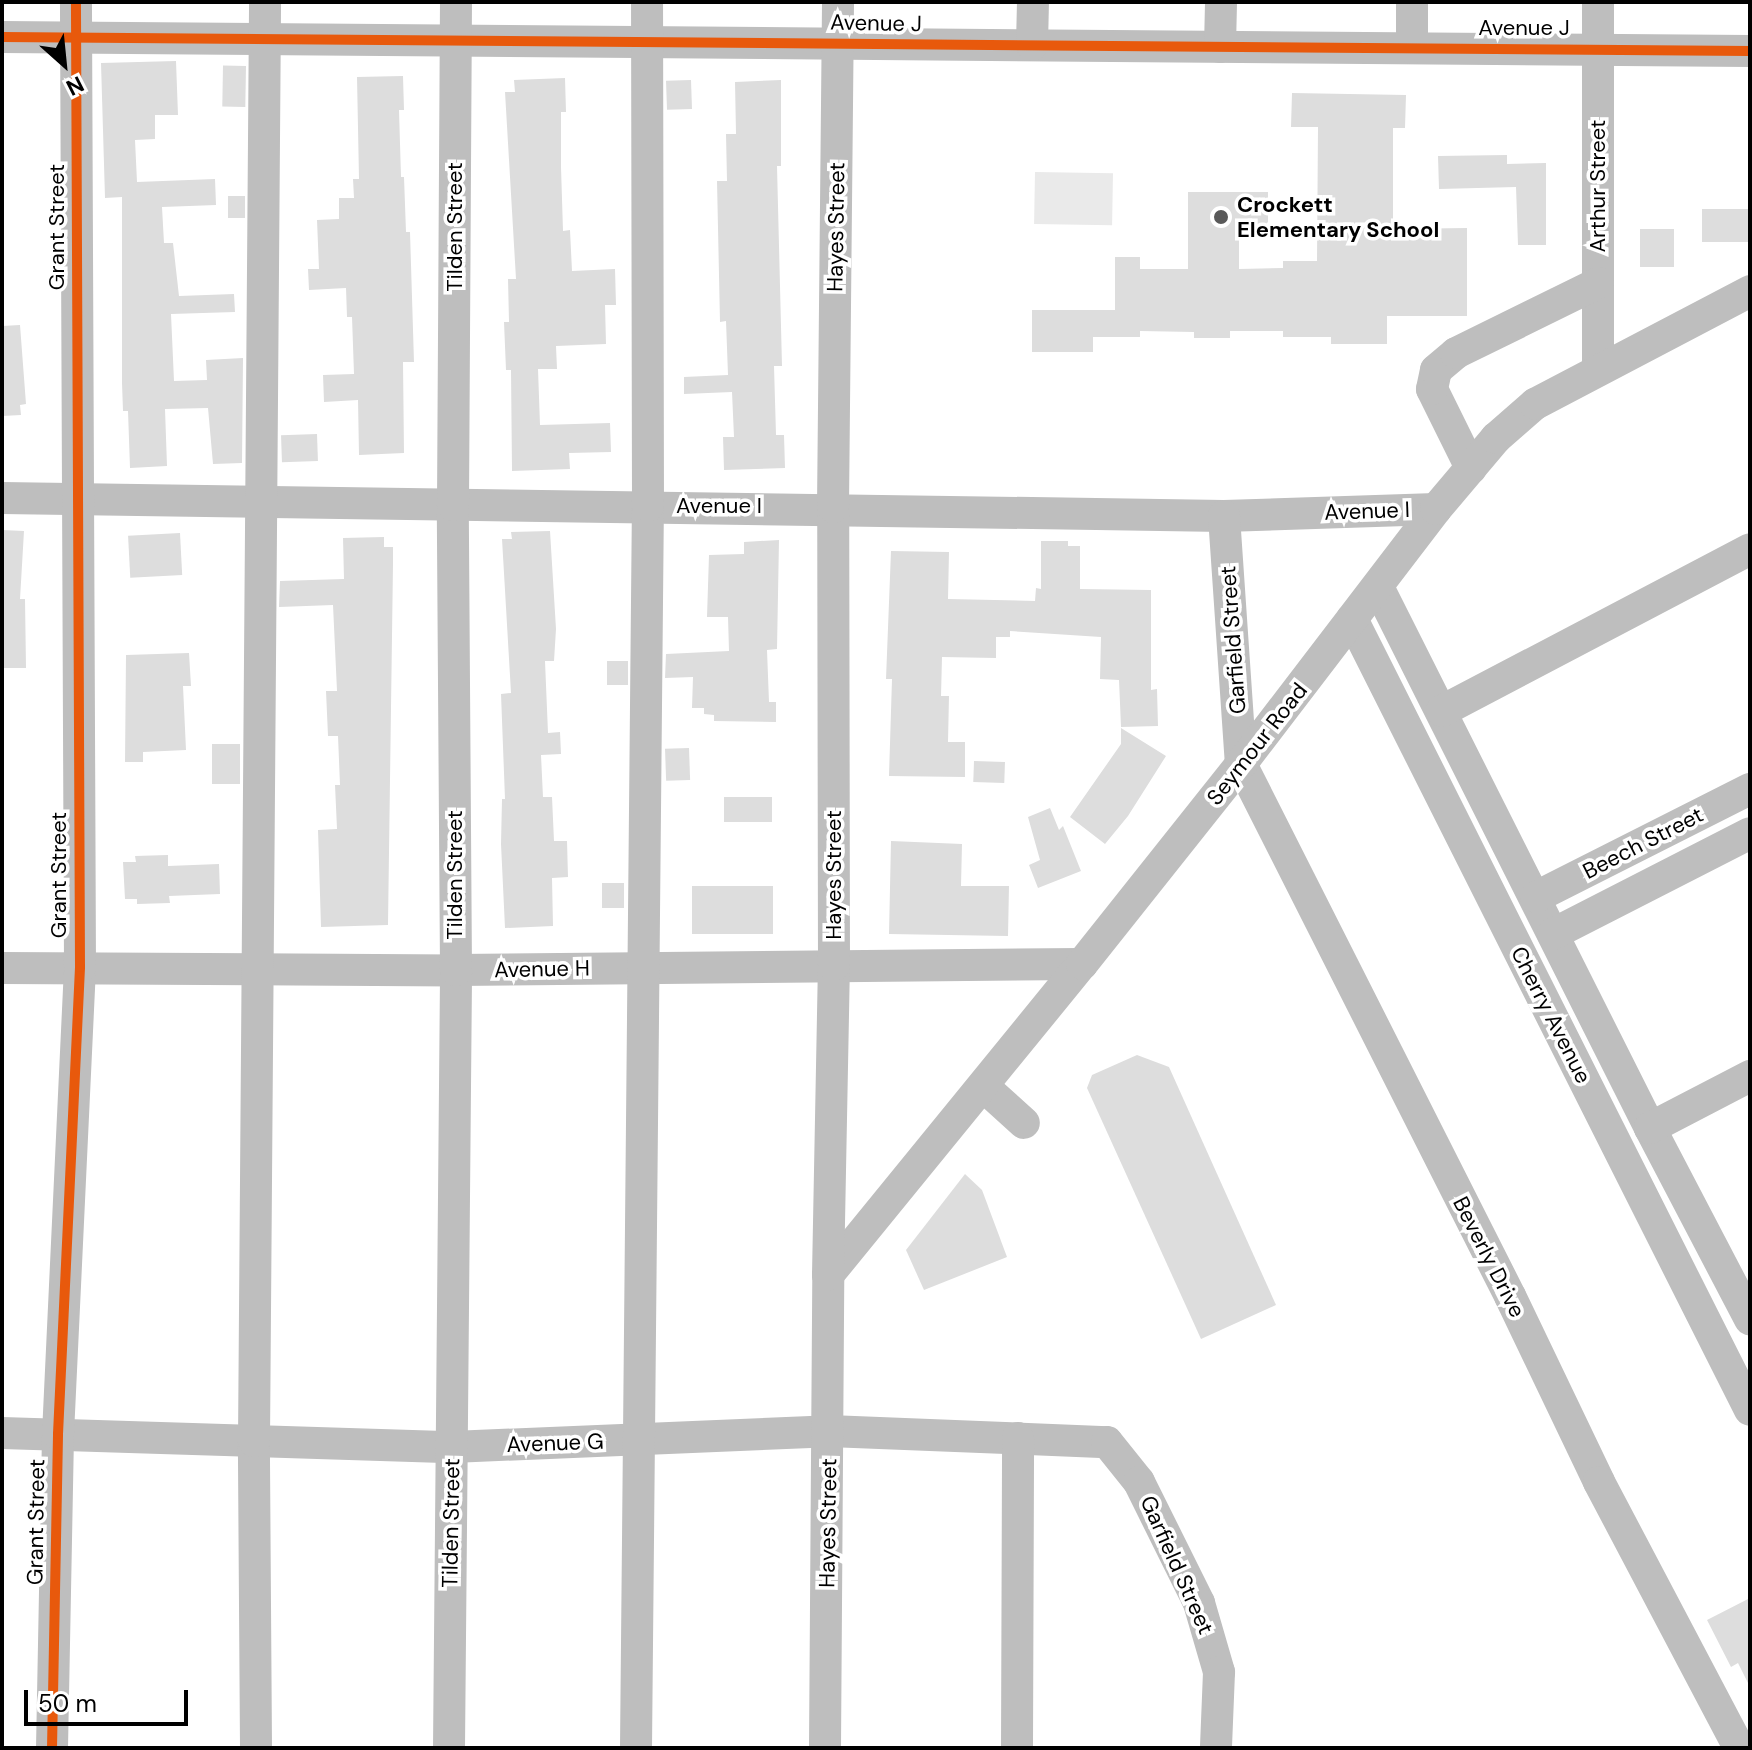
<!DOCTYPE html>
<style>
body{margin:0}
#map{position:relative;width:1752px;height:1750px;overflow:hidden;background:#fff;font-family:"DM Sans",sans-serif}
div>[style]{position:absolute}
[style*='--x']{left:calc(var(--x)*1px);top:calc(var(--y)*1px);width:calc(var(--w)*1px);rotate:calc(var(--a)*1deg)}
.green>*{inset:0;background:#eaeaea;transform-origin:0 0}
.building>*{inset:0;background:#ddd;transform-origin:0 0}
.minor>*{height:32px;margin:-16px;padding:0 16px;transform-origin:16px;border-radius:16px;background:#bebebe}
.cycleway>*{height:10px;margin:-5px;padding:0 5px;transform-origin:5px;border-radius:5px;background:#e8590c}
.dots>*{width:22px;height:22px;translate:-50% -50%;box-sizing:border-box;border:4px solid #fff;border-radius:50%}
span{translate:-50% -50%;white-space:nowrap;text-align:center;line-height:1.15;-webkit-text-stroke:7px #fff;paint-order:stroke}
.street-label{font-size:22px;color:#000}
.poi-label{font-size:22px;color:#000;font-weight:700}
.left{translate:0 -50%;text-align:left}
.frame{position:absolute;inset:0;border:4px solid #000;pointer-events:none}
.north{position:absolute;left:24px;top:24px;width:80px;height:80px;-webkit-text-stroke:6px #fff;paint-order:stroke;rotate:153deg;font-size:22px;font-weight:700;line-height:32px;text-align:center;color:#000}
.north::after{content:'';display:block;margin:auto;width:28px;height:36px;background:#000;clip-path:polygon(50% 0,100% 100%,50% 72%,0 100%)}
.scale{position:absolute;left:24px;top:1690px;width:164px;height:36px;box-sizing:border-box;border:4px solid #000;border-top:0;padding-left:10px;font-size:24px;line-height:28px;white-space:nowrap;color:#000;-webkit-text-stroke:6px #fff;paint-order:stroke}
</style>
<div id="map">
<div class="green">
<i style="left:1035px;top:172px;width:78px;height:52px;rotate:1deg"></i>
</div>
<div class="building">
<i style="clip-path:polygon(176px 61px,178px 115px,155px 115px,155px 139px,135px 140px,137px 182px,215px 179px,216px 205px,162px 207px,164px 243px,173px 243px,179px 296px,234px 294px,235px 312px,171px 314px,174px 381px,207px 380px,206px 360px,243px 358px,242px 463px,213px 464px,208px 408px,165px 409px,167px 466px,130px 468px,128px 411px,123px 411px,122px 383px,122px 197px,105px 198px,101px 63px)"></i>
<i style="left:246px;top:66px;width:41px;height:23px;rotate:91deg"></i>
<i style="clip-path:polygon(403px 76px,404px 110px,399px 110px,401px 177px,404px 177px,406px 232px,410px 232px,414px 362px,403px 362px,404px 453px,359px 455px,358px 400px,324px 402px,323px 375px,354px 374px,352px 317px,347px 317px,346px 288px,309px 290px,308px 269px,319px 269px,317px 220px,339px 219px,339px 198px,354px 198px,353px 179px,359px 179px,357px 77px)"></i>
<i style="clip-path:polygon(565px 78px,566px 112px,561px 112px,561px 167px,563px 231px,570px 230px,572px 271px,615px 269px,616px 305px,605px 305px,606px 344px,556px 346px,557px 369px,538px 369px,540px 425px,610px 423px,611px 452px,569px 453px,570px 469px,512px 471px,511px 370px,506px 370px,504px 322px,509px 322px,508px 279px,516px 279px,505px 92px,515px 92px,514px 80px)"></i>
<i style="left:691px;top:80px;width:29px;height:25px;rotate:88deg"></i>
<i style="clip-path:polygon(781px 80px,781px 166px,777px 166px,782px 366px,774px 366px,776px 435px,784px 435px,785px 468px,724px 470px,723px 437px,734px 437px,732px 392px,684px 394px,684px 377px,728px 375px,726px 321px,720px 322px,717px 181px,727px 181px,726px 134px,736px 134px,735px 82px)"></i>
<i style="clip-path:polygon(1292px 93px,1406px 95px,1405px 128px,1393px 128px,1393px 229px,1467px 228px,1467px 316px,1387px 316px,1387px 344px,1331px 344px,1331px 337px,1283px 337px,1283px 331px,1230px 331px,1230px 338px,1194px 338px,1194px 332px,1140px 331px,1140px 337px,1093px 337px,1093px 352px,1032px 352px,1032px 310px,1115px 310px,1115px 257px,1140px 257px,1140px 269px,1188px 269px,1188px 192px,1268px 192px,1268px 232px,1239px 232px,1239px 269px,1283px 268px,1283px 261px,1317px 261px,1318px 127px,1291px 127px)"></i>
<i style="clip-path:polygon(1507px 155px,1507px 164px,1546px 163px,1546px 245px,1518px 245px,1516px 187px,1439px 189px,1438px 156px)"></i>
<i style="left:228px;top:196px;width:17px;height:22px"></i>
<i style="left:1750px;top:209px;width:33px;height:48px;rotate:90deg"></i>
<i style="left:1640px;top:229px;width:34px;height:38px"></i>
<i style="clip-path:polygon(20px 325px,26px 404px,20px 405px,21px 415px,2px 416px,2px 326px)"></i>
<i style="left:317px;top:434px;width:27px;height:36px;rotate:88deg"></i>
<i style="clip-path:polygon(2px 530px,24px 531px,20px 599px,25px 599px,26px 668px,2px 668px)"></i>
<i style="clip-path:polygon(550px 531px,556px 629px,554px 661px,545px 661px,548px 733px,560px 732px,561px 754px,541px 755px,543px 797px,552px 797px,554px 841px,567px 841px,568px 877px,552px 878px,553px 926px,505px 928px,501px 844px,502px 799px,505px 799px,501px 694px,511px 693px,502px 539px,512px 539px,511px 532px)"></i>
<i style="left:180px;top:533px;width:42px;height:52px;rotate:87deg"></i>
<i style="clip-path:polygon(384px 537px,384px 547px,393px 547px,393px 564px,388px 925px,321px 927px,318px 830px,337px 829px,335px 785px,340px 785px,338px 736px,328px 736px,326px 691px,337px 691px,333px 605px,279px 607px,280px 581px,344px 579px,343px 538px)"></i>
<i style="clip-path:polygon(779px 540px,777px 649px,767px 650px,769px 702px,776px 702px,776px 722px,714px 721px,714px 715px,704px 714px,704px 708px,692px 708px,693px 677px,665px 678px,666px 654px,729px 651px,728px 617px,707px 617px,709px 555px,744px 554px,744px 542px)"></i>
<i style="clip-path:polygon(1041px 541px,1068px 541px,1068px 546px,1080px 546px,1080px 589px,1151px 590px,1151px 690px,1157px 689px,1158px 726px,1121px 727px,1119px 680px,1100px 679px,1101px 637px,1010px 631px,1010px 637px,996px 637px,996px 658px,942px 657px,941px 696px,949px 696px,948px 742px,965px 742px,965px 777px,889px 776px,892px 679px,886px 679px,891px 551px,949px 552px,948px 599px,1035px 601px,1036px 588px,1041px 589px)"></i>
<i style="clip-path:polygon(189px 653px,191px 686px,183px 686px,186px 750px,143px 752px,143px 762px,125px 762px,126px 655px)"></i>
<i style="left:607px;top:661px;width:21px;height:24px"></i>
<i style="clip-path:polygon(1121px 728px,1166px 756px,1128px 816px,1105px 844px,1070px 817px,1121px 744px)"></i>
<i style="left:240px;top:744px;width:40px;height:28px;rotate:90deg"></i>
<i style="left:689px;top:748px;width:32px;height:24px;rotate:88deg"></i>
<i style="left:974px;top:761px;width:31px;height:21px;rotate:2deg"></i>
<i style="left:724px;top:797px;width:48px;height:25px"></i>
<i style="clip-path:polygon(1050px 808px,1059px 830px,1063px 826px,1081px 871px,1038px 888px,1029px 865px,1040px 860px,1028px 817px)"></i>
<i style="clip-path:polygon(891px 841px,962px 844px,961px 886px,1009px 886px,1008px 936px,889px 934px)"></i>
<i style="clip-path:polygon(168px 855px,168px 866px,219px 864px,220px 894px,169px 896px,170px 903px,137px 904px,137px 899px,125px 899px,123px 862px,136px 862px,135px 856px)"></i>
<i style="left:624px;top:883px;width:25px;height:22px;rotate:90deg"></i>
<i style="left:692px;top:886px;width:81px;height:48px"></i>
<i style="clip-path:polygon(1137px 1055px,1169px 1067px,1276px 1305px,1201px 1339px,1087px 1088px,1092px 1075px)"></i>
<i style="clip-path:polygon(965px 1174px,982px 1190px,1007px 1257px,924px 1290px,906px 1250px)"></i>
<i style="clip-path:polygon(1750px 1598px,1750px 1687px,1738px 1663px,1731px 1667px,1707px 1620px)"></i>
</div>
<div class="minor">
<i style="--x:2;--y:37;--w:1748;--a:0.46"></i>
<i style="--x:1032;--y:45;--w:43;--a:-88.7"></i>
<i style="--x:1220;--y:47;--w:45;--a:-88.7"></i>
<i style="--x:1412;--y:48;--w:46;--a:-90"></i>
<i style="--x:1598;--y:369;--w:367;--a:-90"></i>
<i style="--x:1471;--y:468;--w:88;--a:-116.3"></i>
<i style="--x:1432;--y:389;--w:19;--a:-78"></i>
<i style="--x:1436;--y:370;--w:26;--a:-40"></i>
<i style="--x:1456;--y:353;--w:158;--a:-26.2"></i>
<i style="--x:2;--y:498;--w:1222;--a:0.84"></i>
<i style="--x:1224;--y:516;--w:212;--a:-1.9"></i>
<i style="--x:1224;--y:516;--w:249;--a:86.1"></i>
<i style="--x:1241;--y:764;--w:596;--a:63.18"></i>
<i style="--x:1510;--y:1296;--w:206;--a:64.4"></i>
<i style="--x:1599;--y:1482;--w:301;--a:62.2"></i>
<i style="--x:1378;--y:587;--w:606;--a:63.31"></i>
<i style="--x:1650;--y:1128;--w:216;--a:62.4"></i>
<i style="--x:1352;--y:619;--w:885;--a:63.29"></i>
<i style="--x:1442;--y:711;--w:348;--a:-27.7"></i>
<i style="--x:1536;--y:897;--w:240;--a:-26.8"></i>
<i style="--x:1553;--y:934;--w:221;--a:-27.1"></i>
<i style="--x:2;--y:968;--w:454;--a:0.3"></i>
<i style="--x:456;--y:970;--w:626;--a:-0.55"></i>
<i style="--x:983;--y:1086;--w:55;--a:42.1"></i>
<i style="--x:1650;--y:1128;--w:113;--a:-27.5"></i>
<i style="--x:828;--y:1275;--w:402;--a:-50.8"></i>
<i style="--x:1082;--y:964;--w:256;--a:-51.5"></i>
<i style="--x:1241;--y:764;--w:321;--a:-52.6"></i>
<i style="--x:1436;--y:509;--w:93;--a:-49.8"></i>
<i style="--x:1496;--y:438;--w:52;--a:-41.1"></i>
<i style="--x:1535;--y:404;--w:243;--a:-27.7"></i>
<i style="--x:2;--y:1433;--w:450;--a:1.8"></i>
<i style="--x:452;--y:1447;--w:377;--a:-2.4"></i>
<i style="--x:829;--y:1431;--w:278;--a:2.3"></i>
<i style="--x:1107;--y:1442;--w:51;--a:51.3"></i>
<i style="--x:1139;--y:1482;--w:135;--a:63.6"></i>
<i style="--x:1199;--y:1603;--w:72;--a:73.8"></i>
<i style="--x:1219;--y:1672;--w:76;--a:92.3"></i>
<i style="--x:52;--y:1748;--w:314;--a:-88.9"></i>
<i style="--x:58;--y:1434;--w:468;--a:-87.3"></i>
<i style="--x:80;--y:967;--w:965;--a:-90.24"></i>
<i style="--x:256;--y:1748;--w:307;--a:-90.4"></i>
<i style="--x:254;--y:1441;--w:1439;--a:-89.56"></i>
<i style="--x:449;--y:1748;--w:778;--a:-89.48"></i>
<i style="--x:456;--y:970;--w:465;--a:-90.4"></i>
<i style="--x:453;--y:505;--w:503;--a:-89.66"></i>
<i style="--x:636;--y:1748;--w:1242;--a:-89.45"></i>
<i style="--x:648;--y:506;--w:504;--a:-90.11"></i>
<i style="--x:825;--y:1748;--w:473;--a:-89.6"></i>
<i style="--x:828;--y:1275;--w:310;--a:-88.9"></i>
<i style="--x:834;--y:965;--w:458;--a:-90.1"></i>
<i style="--x:833;--y:507;--w:505;--a:-89.43"></i>
<i style="--x:1017;--y:1748;--w:310;--a:-89.8"></i>
</div>
<div class="cycleway">
<i style="--x:2;--y:37;--w:1748;--a:0.46"></i>
<i style="--x:52;--y:1748;--w:314;--a:-88.9"></i>
<i style="--x:58;--y:1434;--w:468;--a:-87.3"></i>
<i style="--x:80;--y:967;--w:965;--a:-90.24"></i>
</div>
<div class="dots">
<i style="left:1221px;top:217px;background:#595959"></i>
</div>
<div class="street-label">
<span style="left:876px;top:23px;rotate:1deg">Avenue J</span>
<span style="left:1524px;top:28px">Avenue J</span>
<span style="left:1598px;top:186px;rotate:-90deg">Arthur Street</span>
<span style="left:57px;top:227px;rotate:-90deg">Grant Street</span>
<span style="left:455px;top:227px;rotate:-90deg">Tilden Street</span>
<span style="left:836px;top:227px;rotate:-89deg">Hayes Street</span>
<span style="left:719px;top:506px">Avenue I</span>
<span style="left:1367px;top:511px;rotate:-2deg">Avenue I</span>
<span style="left:1233px;top:640px;rotate:-94deg">Garfield Street</span>
<span style="left:1257px;top:744px;rotate:-52deg">Seymour Road</span>
<span style="left:1643px;top:843px;rotate:-27deg">Beech Street</span>
<span style="left:59px;top:875px;rotate:-90deg">Grant Street</span>
<span style="left:455px;top:875px;rotate:-90deg">Tilden Street</span>
<span style="left:834px;top:875px;rotate:-90deg">Hayes Street</span>
<span style="left:542px;top:969px;rotate:-1deg">Avenue H</span>
<span style="left:1551px;top:1015px;rotate:63deg">Cherry Avenue</span>
<span style="left:1489px;top:1257px;rotate:63deg">Beverly Drive</span>
<span style="left:555px;top:1443px;rotate:-2deg">Avenue G</span>
<span style="left:36px;top:1522px;rotate:-89deg">Grant Street</span>
<span style="left:451px;top:1523px;rotate:-89deg">Tilden Street</span>
<span style="left:828px;top:1523px;rotate:-89deg">Hayes Street</span>
<span style="left:1177px;top:1565px;rotate:66deg">Garfield Street</span>
</div>
<div class="poi-label">
<span class="left" style="left:1237px;top:217px">Crockett<br>Elementary School</span>
</div>
<div class="frame"></div>
<div class="north">N</div>
<div class="scale">50 m</div>
</div>
